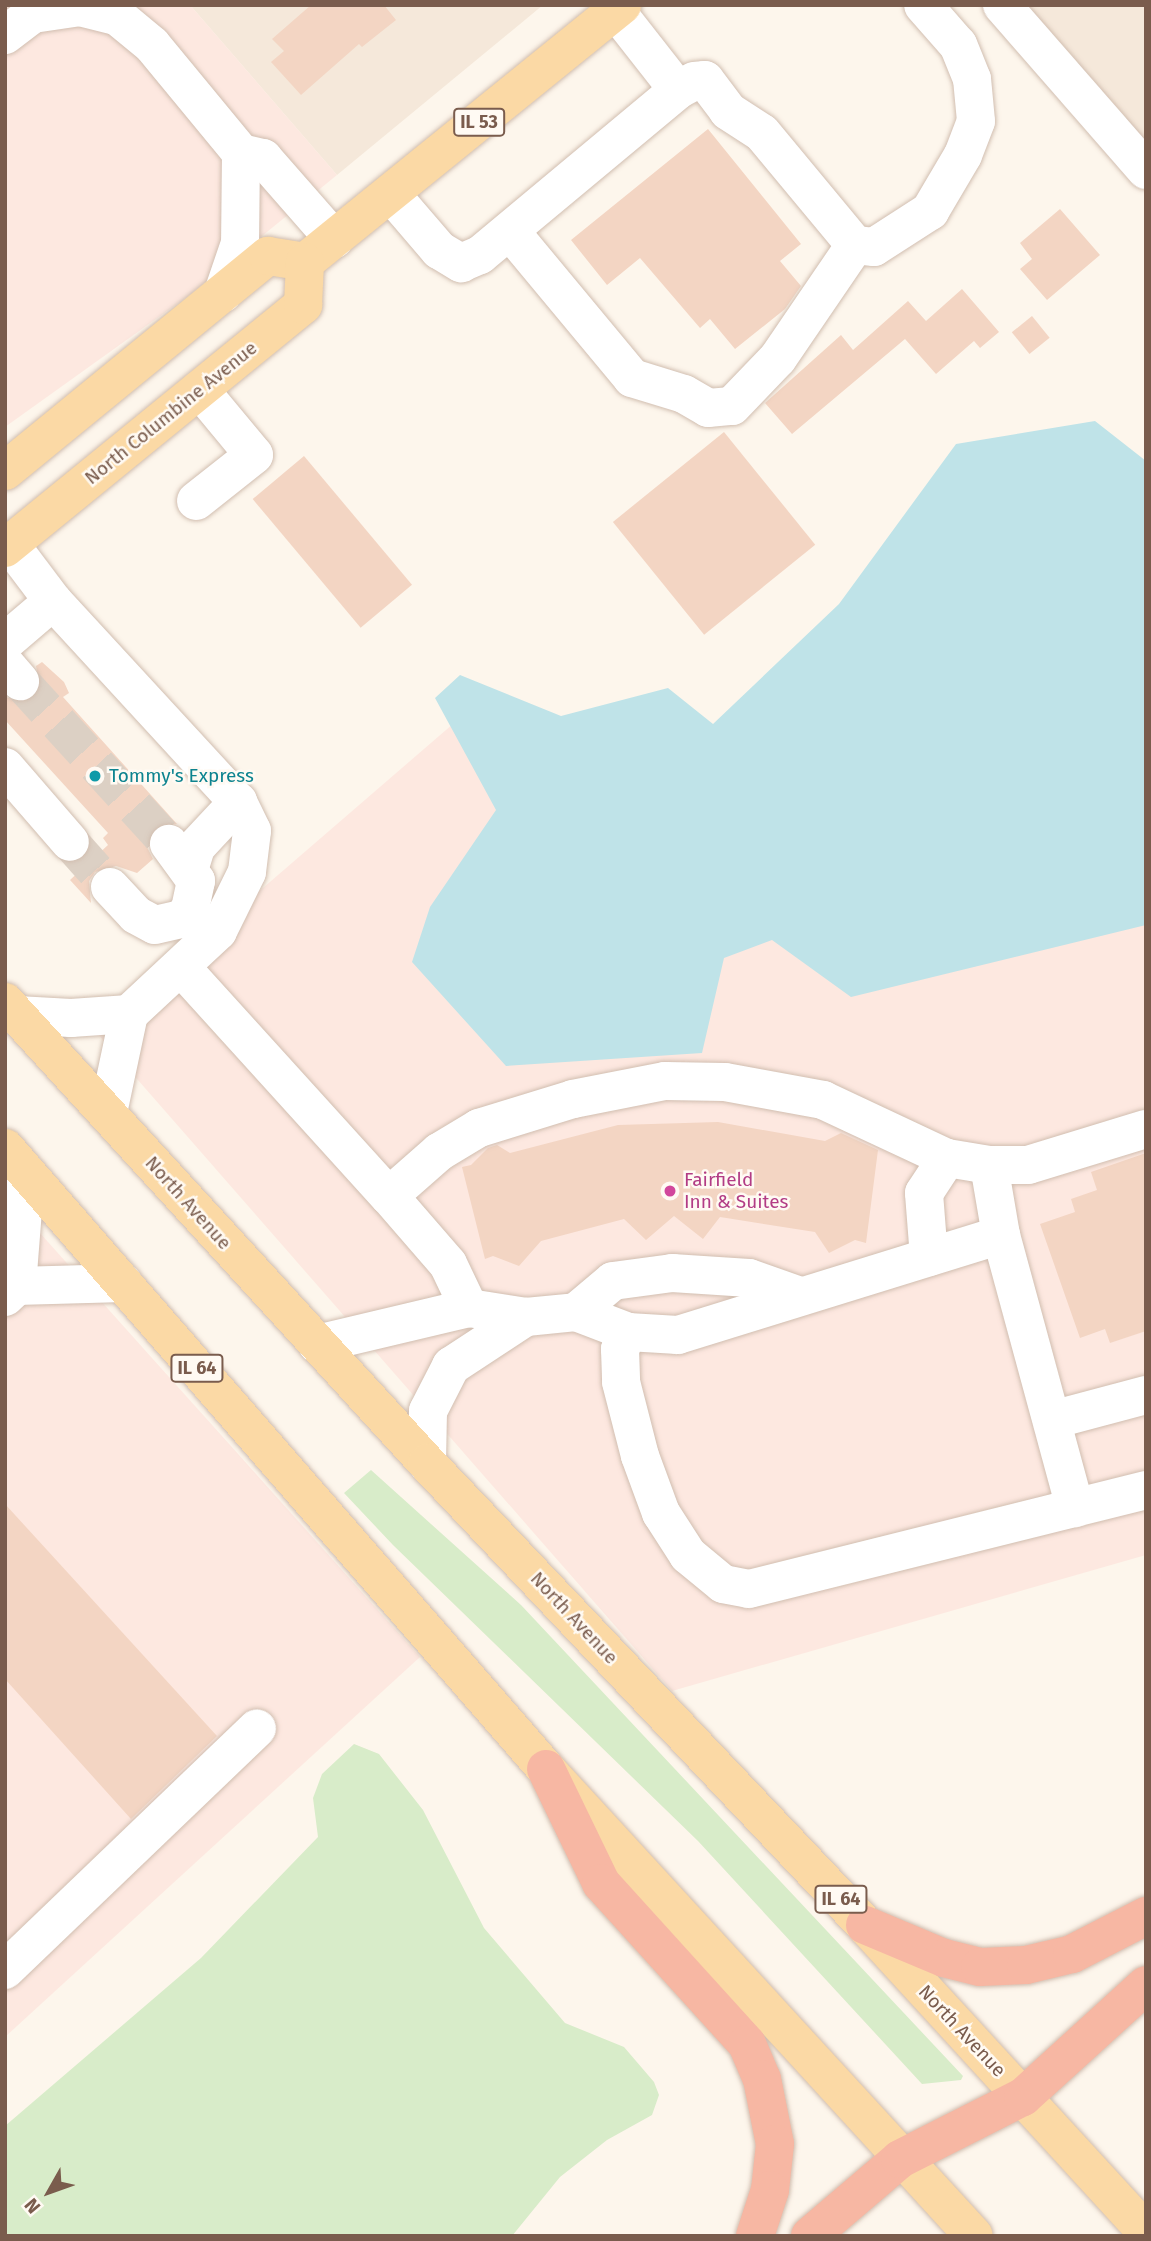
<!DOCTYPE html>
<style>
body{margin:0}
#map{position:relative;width:1151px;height:2241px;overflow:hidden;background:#fdf6ec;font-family:"Fira Sans",sans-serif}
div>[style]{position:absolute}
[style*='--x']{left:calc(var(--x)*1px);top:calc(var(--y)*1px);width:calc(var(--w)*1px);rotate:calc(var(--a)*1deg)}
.residential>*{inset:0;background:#f5e8da}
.commercial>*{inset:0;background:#fde8e0}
.green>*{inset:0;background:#d8ecc9}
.water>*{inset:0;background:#bfe3e8}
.building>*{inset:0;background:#f3d5c3;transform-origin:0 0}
.minor-tunnel>*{height:38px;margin-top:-19px;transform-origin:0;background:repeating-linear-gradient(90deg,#dcd0c4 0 38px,transparent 0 57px)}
.roads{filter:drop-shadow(0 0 2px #d1beb0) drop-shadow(0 0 2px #d1beb0)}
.minor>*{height:38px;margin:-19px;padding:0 19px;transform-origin:19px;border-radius:19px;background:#fff}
.major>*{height:38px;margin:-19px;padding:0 19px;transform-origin:19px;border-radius:19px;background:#fbd9a5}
.highway>*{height:38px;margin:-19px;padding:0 19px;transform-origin:19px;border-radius:19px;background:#f7b7a3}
.dots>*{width:19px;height:19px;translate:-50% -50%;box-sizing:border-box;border:4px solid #fffaf3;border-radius:50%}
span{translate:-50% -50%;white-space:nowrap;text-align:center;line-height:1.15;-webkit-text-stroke:5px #fffaf3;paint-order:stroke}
.shield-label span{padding:2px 5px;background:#fffaf3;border:2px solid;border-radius:5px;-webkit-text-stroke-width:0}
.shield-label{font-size:18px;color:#7a5c4d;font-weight:700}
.street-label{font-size:19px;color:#7a5c4d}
.culture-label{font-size:19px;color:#0d838f}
.left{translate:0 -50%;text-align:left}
.hotel-label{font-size:19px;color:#b23c85}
.frame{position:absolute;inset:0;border:7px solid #7a5c4d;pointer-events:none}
.north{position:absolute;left:14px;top:2157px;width:70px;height:70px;-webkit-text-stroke:5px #fffaf3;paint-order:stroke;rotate:230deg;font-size:19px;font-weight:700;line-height:28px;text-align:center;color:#7a5c4d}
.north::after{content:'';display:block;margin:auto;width:24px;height:32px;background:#7a5c4d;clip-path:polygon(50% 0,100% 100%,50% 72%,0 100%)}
</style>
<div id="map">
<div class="residential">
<i style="clip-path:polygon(190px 5px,543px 5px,337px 175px)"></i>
<i style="clip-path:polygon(1015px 5px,1146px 5px,1146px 153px)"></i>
</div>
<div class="commercial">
<i style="clip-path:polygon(5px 5px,190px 5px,337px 175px,188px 296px,5px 427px)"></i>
<i style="clip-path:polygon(468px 711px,1146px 831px,1146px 1555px,672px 1691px,96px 1032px)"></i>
<i style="clip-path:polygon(5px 1194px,420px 1657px,5px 2037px)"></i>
</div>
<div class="green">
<i style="clip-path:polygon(371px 1470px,521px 1605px,963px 2076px,961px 2080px,922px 2084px,698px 1841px,393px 1545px,344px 1493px)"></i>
<i style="clip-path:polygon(354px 1744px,379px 1754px,423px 1810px,484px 1928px,565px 2023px,624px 2047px,654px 2082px,659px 2095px,652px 2115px,607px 2140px,560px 2177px,512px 2236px,5px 2236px,5px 2126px,201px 1958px,318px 1837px,313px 1798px,322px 1774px)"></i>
</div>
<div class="water">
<i style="clip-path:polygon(1095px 421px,1146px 461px,1146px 925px,851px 997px,772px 940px,724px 958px,702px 1053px,506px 1066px,412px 962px,430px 907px,496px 810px,435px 698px,460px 675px,561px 716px,668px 688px,713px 724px,839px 604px,956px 444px)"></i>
</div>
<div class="building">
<i style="clip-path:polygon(311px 5px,384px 5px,396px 20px,362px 47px,359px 44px,301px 95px,271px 62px,284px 51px,272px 39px)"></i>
<i style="clip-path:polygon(708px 129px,801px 244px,780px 261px,801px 286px,785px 309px,735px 349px,710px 319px,700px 328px,640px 258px,607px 285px,571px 240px)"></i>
<i style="clip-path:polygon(1060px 209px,1100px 255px,1047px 300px,1020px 269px,1032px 259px,1020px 243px)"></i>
<i style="clip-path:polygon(962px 289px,999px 332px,980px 348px,974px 341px,936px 374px,905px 339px,792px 434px,765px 403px,841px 335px,853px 350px,908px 301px,926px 321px)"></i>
<i style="left:1032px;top:316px;width:28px;height:26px;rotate:51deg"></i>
<i style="left:724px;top:432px;width:145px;height:143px;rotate:51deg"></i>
<i style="left:304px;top:456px;width:168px;height:67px;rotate:50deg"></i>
<i style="clip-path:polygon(42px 662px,64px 682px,69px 693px,63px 697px,177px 824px,157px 826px,149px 835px,147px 847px,153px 859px,137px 873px,116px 866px,95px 872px,89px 881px,91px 903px,70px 880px,108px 845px,103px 838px,108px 833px,5px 720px,5px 697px,25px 702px,40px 689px,36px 666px)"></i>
<i style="clip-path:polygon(718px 1122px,825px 1141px,841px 1133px,878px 1150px,866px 1243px,855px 1240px,829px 1253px,815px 1232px,720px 1217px,703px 1239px,674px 1216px,646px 1240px,624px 1219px,541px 1241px,519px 1266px,493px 1256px,485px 1259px,462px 1167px,471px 1165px,488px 1148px,497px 1145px,510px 1153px,618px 1125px)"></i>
<i style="clip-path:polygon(1146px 1153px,1146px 1331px,1110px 1343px,1105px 1329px,1080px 1338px,1040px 1224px,1075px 1212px,1071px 1199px,1097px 1190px,1091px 1172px)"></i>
<i style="clip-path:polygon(5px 1504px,217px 1736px,131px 1819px,5px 1679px)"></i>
</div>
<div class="minor-tunnel">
<i style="--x:20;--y:681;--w:221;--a:47.6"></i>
<i style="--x:70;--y:842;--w:60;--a:48.4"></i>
</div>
<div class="roads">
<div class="minor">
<i style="--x:1002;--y:5;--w:219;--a:48.9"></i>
<i style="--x:616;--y:11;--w:100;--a:51.9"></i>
<i style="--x:5;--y:35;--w:35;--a:-37"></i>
<i style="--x:33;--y:14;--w:48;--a:-8.5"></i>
<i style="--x:80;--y:7;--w:38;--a:14"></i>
<i style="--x:117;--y:16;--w:45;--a:39.6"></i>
<i style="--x:152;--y:45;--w:140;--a:50.5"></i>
<i style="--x:241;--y:153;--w:90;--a:90.6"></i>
<i style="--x:240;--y:243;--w:53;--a:108.8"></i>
<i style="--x:241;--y:153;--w:23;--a:13"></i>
<i style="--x:263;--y:158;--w:108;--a:48.8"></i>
<i style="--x:391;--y:194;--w:74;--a:49.4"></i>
<i style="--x:439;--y:250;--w:26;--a:31"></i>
<i style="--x:461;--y:263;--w:21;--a:-23"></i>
<i style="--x:480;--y:255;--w:258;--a:-39.8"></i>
<i style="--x:678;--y:90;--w:18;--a:-29"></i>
<i style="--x:694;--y:81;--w:11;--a:-5"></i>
<i style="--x:705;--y:80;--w:39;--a:53"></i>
<i style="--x:728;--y:111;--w:40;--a:32.9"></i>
<i style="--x:762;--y:133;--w:146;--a:50.3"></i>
<i style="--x:855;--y:245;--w:19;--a:6"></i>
<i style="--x:874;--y:247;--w:67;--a:-32.7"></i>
<i style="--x:930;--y:211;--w:65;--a:-59.5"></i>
<i style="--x:963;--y:155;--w:36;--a:-69"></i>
<i style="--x:976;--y:121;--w:42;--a:-95.4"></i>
<i style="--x:972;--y:79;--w:37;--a:-112"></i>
<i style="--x:958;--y:45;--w:53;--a:-131.2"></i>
<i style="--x:510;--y:231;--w:191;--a:50.3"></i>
<i style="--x:632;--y:378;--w:54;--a:17.1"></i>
<i style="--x:684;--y:394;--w:28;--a:30"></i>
<i style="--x:708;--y:408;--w:24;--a:-5"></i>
<i style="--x:732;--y:406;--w:66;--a:-46.2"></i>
<i style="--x:778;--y:358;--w:137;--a:-55.7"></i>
<i style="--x:196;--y:501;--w:74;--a:-38.4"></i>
<i style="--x:254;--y:455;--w:85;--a:-129.7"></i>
<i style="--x:10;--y:544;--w:71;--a:53"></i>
<i style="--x:53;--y:601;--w:273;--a:47.4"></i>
<i style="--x:238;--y:802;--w:32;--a:64"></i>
<i style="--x:252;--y:831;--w:41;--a:97"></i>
<i style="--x:247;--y:872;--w:66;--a:116.2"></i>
<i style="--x:218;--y:931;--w:122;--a:137"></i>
<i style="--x:5;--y:642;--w:63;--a:-40.5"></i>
<i style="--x:5;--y:664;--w:23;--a:49"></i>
<i style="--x:5;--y:767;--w:99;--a:49.1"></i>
<i style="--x:190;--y:867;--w:21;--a:-73"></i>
<i style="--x:196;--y:847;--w:62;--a:-47"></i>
<i style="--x:110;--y:887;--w:38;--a:47"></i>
<i style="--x:136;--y:915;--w:21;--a:28"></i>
<i style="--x:155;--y:925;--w:28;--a:-13"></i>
<i style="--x:182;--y:919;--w:13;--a:-51"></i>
<i style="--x:190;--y:909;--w:29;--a:-78"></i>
<i style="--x:196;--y:881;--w:46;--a:-126.1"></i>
<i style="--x:181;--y:967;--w:309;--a:47.8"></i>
<i style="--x:389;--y:1196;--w:67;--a:-41.3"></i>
<i style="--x:439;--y:1152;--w:47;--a:-31"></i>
<i style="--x:479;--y:1128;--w:98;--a:-17.1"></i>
<i style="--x:573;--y:1099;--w:94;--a:-11.1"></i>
<i style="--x:665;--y:1081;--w:60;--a:1"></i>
<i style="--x:725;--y:1082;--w:100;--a:10.4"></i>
<i style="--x:823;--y:1100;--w:137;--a:25.1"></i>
<i style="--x:17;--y:1015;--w:54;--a:3.2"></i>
<i style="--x:71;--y:1018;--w:58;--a:-3.9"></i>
<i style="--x:129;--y:1014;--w:101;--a:102"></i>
<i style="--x:989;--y:1165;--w:39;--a:0"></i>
<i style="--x:1028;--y:1165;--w:123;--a:-17"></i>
<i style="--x:389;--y:1196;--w:90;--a:49.1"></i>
<i style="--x:448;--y:1264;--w:49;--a:64.5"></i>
<i style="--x:929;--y:1257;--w:64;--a:-94.5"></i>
<i style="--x:924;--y:1193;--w:42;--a:-56.7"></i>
<i style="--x:947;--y:1158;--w:43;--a:9.5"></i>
<i style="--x:989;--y:1165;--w:71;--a:80.3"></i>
<i style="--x:1001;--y:1235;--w:283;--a:74.8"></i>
<i style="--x:17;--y:1286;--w:114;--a:-85.5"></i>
<i style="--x:5;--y:1297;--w:16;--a:-43"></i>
<i style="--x:17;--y:1286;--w:106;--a:-1.6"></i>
<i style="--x:576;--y:1312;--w:48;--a:-40"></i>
<i style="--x:613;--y:1281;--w:60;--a:-7.7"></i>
<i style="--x:672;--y:1273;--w:77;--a:3.7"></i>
<i style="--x:749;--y:1278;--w:51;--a:19.5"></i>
<i style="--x:628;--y:1332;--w:19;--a:115"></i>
<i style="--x:620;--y:1349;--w:33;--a:88"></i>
<i style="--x:621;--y:1382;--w:76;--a:75.6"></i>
<i style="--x:640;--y:1456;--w:61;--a:69.8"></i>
<i style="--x:661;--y:1513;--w:50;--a:57.3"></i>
<i style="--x:688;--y:1555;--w:45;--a:39.6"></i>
<i style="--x:723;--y:1584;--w:26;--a:11"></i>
<i style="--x:749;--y:1589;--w:409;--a:-14"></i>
<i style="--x:317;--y:1344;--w:156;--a:-13.3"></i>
<i style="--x:469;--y:1308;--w:58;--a:9"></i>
<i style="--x:526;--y:1317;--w:50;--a:-5.7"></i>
<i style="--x:576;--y:1312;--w:56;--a:21"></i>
<i style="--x:628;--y:1332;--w:50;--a:3.4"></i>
<i style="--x:678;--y:1335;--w:338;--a:-17.2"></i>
<i style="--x:1052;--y:1420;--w:97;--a:-14.9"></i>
<i style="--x:427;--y:1463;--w:52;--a:-88.9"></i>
<i style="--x:428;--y:1411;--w:51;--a:-62.9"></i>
<i style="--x:451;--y:1366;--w:90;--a:-33.2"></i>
<i style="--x:5;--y:1970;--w:349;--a:-43.8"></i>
</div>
<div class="major">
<i style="--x:5;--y:471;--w:340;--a:-39.3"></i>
<i style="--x:268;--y:256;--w:37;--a:9"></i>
<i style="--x:305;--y:262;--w:408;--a:-39"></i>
<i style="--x:5;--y:548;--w:385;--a:-39.2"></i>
<i style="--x:303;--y:305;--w:43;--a:-87.3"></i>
<i style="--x:5;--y:1002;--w:625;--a:47.53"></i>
<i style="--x:427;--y:1463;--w:637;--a:46.53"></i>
<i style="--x:865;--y:1925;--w:416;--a:47.5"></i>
<i style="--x:5;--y:1148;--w:824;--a:48.94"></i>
<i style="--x:546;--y:1769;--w:633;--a:47.5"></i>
</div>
<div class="highway">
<i style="--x:546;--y:1769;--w:127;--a:64.2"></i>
<i style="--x:601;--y:1883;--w:217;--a:47.8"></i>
<i style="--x:747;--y:2044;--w:38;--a:67"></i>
<i style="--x:762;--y:2079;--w:66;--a:78.7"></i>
<i style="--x:775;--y:2144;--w:46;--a:96.2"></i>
<i style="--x:770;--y:2190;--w:48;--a:108.1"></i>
<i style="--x:865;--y:1925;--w:86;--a:22.7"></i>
<i style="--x:944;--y:1958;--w:37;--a:14"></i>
<i style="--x:980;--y:1967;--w:46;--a:-2.5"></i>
<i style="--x:1026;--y:1965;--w:47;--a:-13.4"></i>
<i style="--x:1072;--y:1954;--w:83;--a:-27.2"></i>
<i style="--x:810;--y:2236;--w:118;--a:-40.5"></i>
<i style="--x:900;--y:2159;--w:138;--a:-26.8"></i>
<i style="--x:1023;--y:2097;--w:166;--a:-42.3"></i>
</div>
</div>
<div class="dots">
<i style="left:95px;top:776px;background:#0f9aa8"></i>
<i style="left:670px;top:1191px;background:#d1479c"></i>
</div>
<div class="shield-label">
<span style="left:479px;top:122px">IL 53</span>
<span style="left:197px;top:1368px">IL 64</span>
<span style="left:841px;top:1899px">IL 64</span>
</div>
<div class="street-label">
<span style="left:171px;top:413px;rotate:-39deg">North Columbine Avenue</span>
<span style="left:188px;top:1203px;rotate:48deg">North Avenue</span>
<span style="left:574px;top:1618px;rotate:47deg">North Avenue</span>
<span style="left:962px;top:2031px;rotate:47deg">North Avenue</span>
</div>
<div class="culture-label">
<span class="left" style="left:109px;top:776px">Tommy's Express</span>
</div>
<div class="hotel-label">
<span class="left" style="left:684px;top:1191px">Fairfield<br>Inn &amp; Suites</span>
</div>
<div class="frame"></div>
<div class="north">N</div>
</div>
